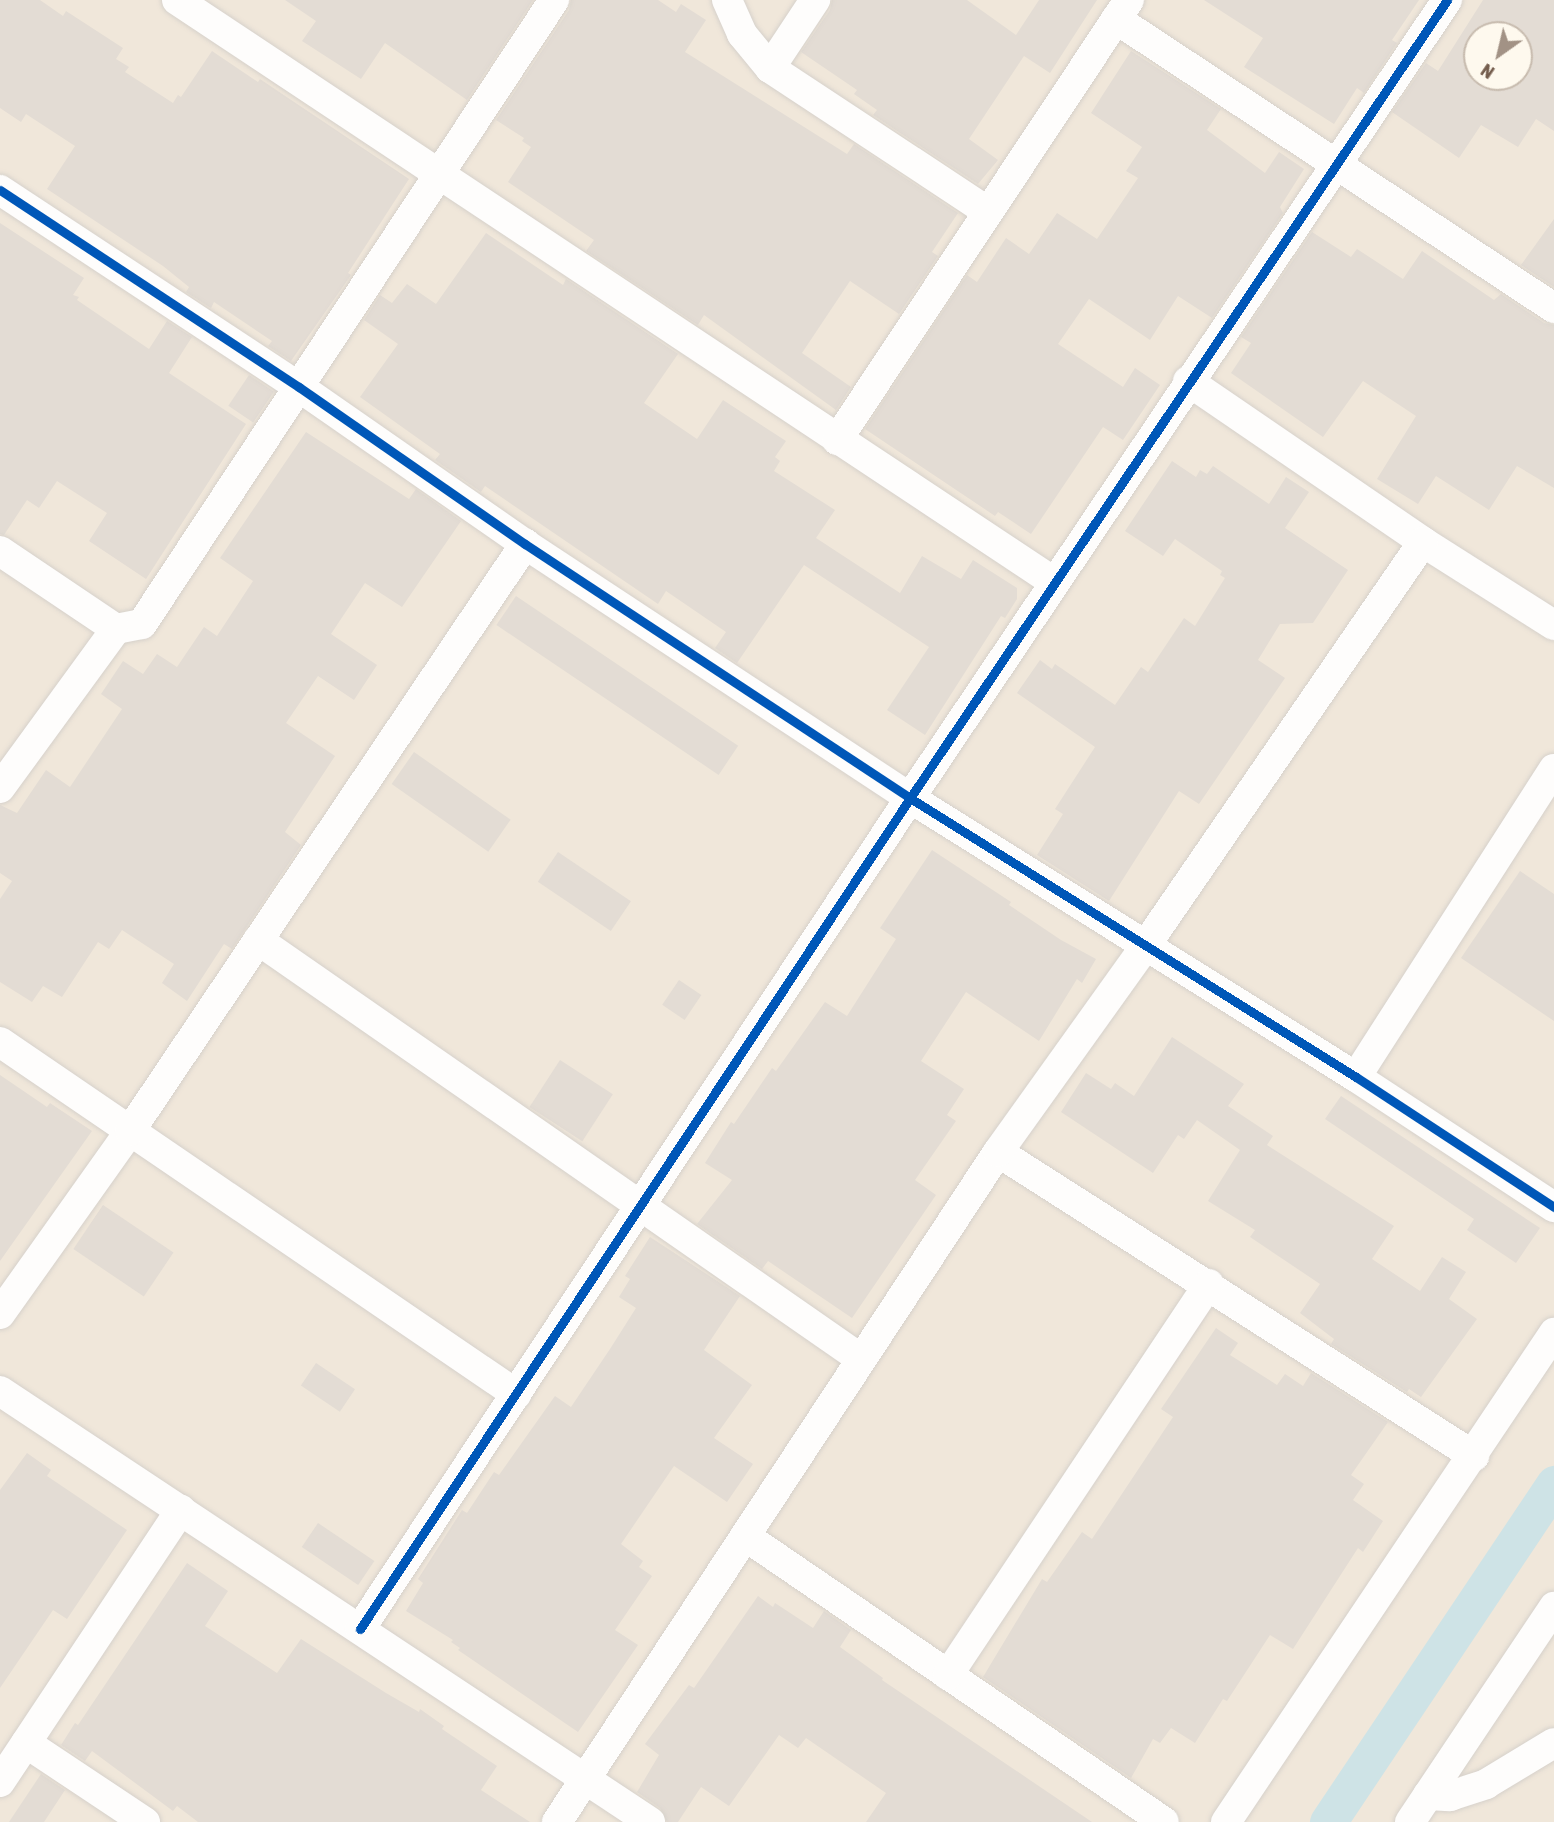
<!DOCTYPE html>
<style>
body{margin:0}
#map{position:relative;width:1554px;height:1822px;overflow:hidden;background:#f7f4ec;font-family:"Asap Condensed",sans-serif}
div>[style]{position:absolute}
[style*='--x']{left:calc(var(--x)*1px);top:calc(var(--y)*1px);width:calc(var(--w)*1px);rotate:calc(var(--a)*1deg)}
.residential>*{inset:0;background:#f0e7da}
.canal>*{height:37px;margin:-18.5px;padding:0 18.5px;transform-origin:18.5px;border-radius:18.5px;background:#cee3e6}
.building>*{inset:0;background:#e3dcd4;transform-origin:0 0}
.roads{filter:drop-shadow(0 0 2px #d6d1cb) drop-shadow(0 0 2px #d6d1cb)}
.street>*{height:30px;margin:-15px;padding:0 15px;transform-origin:15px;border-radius:15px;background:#fefdfc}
.cycleway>*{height:9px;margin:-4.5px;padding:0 4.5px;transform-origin:4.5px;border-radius:4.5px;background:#0057b8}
span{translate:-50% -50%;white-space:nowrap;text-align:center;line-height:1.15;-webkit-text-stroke:5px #fef9ee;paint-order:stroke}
.north{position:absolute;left:1463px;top:21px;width:70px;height:70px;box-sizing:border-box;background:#fef9ee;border:2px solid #c7bbae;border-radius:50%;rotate:214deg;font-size:19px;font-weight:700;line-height:28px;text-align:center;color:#745d4d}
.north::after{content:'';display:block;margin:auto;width:24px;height:32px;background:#a29285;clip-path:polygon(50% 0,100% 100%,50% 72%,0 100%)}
</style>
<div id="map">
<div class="residential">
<i style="clip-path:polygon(evenodd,0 0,1554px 0,1554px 1822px,0 1822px,0 0,1477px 35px,1519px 35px,1519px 77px,1477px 77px,1477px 35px)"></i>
</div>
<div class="canal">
<i style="--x:1328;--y:1822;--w:407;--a:-56.2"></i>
</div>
<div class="building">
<i style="clip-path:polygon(0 0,40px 0,63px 16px,66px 11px,123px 48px,116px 59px,129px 67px,125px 72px,173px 103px,178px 95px,181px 97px,212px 51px,258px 82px,260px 79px,409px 179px,348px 273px,351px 275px,291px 361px,268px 346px,272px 341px,214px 302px,211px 308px,186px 292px,189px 287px,163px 266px,47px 189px,75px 146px,26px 114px,21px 122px,0 108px)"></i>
<i style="clip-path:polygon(285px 0,533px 0,467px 100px,385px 43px,361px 79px,302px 41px,316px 21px)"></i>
<i style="clip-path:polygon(571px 0,658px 0,676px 12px,681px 4px,706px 20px,685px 52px,847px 154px,854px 144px,958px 213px,932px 252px,938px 256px,899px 314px,850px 281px,802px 353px,851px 387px,836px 410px,704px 315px,698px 325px,586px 251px,594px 240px,508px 182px,531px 147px,522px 141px,524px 138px,496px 120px,569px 10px)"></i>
<i style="clip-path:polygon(832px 0,967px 0,1016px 35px,1039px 0,1097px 0,1050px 73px,1024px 56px,969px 139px,998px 160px,978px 184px,873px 115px,877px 110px,854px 94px,857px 90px,801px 52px,830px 10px)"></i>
<i style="clip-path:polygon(1204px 0,1419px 0,1392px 40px,1397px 43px,1364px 93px,1357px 88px,1334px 124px,1244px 67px,1263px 38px)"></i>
<i style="clip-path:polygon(evenodd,1483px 0,1554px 0,1554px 131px,1536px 119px,1518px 147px,1481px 125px,1459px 158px,1392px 112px,1426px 63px,1438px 71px,1483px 0,1477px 35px,1519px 35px,1519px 77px,1477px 77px,1477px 35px)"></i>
<i style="clip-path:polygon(1131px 51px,1221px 109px,1207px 130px,1265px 173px,1279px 152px,1304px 169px,1280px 207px,1283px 213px,1212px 318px,1178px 296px,1150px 340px,1089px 299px,1058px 344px,1123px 387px,1135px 368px,1160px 385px,1123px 440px,1103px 427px,1031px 534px,998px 512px,995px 516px,865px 429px,967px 275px,977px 282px,1006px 238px,1029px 254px,1057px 213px,1097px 239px,1138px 178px,1126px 171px,1142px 147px,1091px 113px)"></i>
<i style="clip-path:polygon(1554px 219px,1554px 287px,1521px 265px)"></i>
<i style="clip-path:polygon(0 223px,84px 278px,73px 295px,79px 297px,77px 300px,149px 349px,167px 321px,192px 337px,169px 373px,246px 424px,146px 579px,89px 541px,107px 513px,57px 481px,39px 508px,27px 500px,4px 535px,0 534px)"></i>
<i style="clip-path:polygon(1312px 232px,1351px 257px,1357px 249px,1403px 279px,1422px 251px,1494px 300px,1501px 294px,1544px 323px,1554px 325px,1554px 488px,1517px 466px,1489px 510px,1436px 476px,1418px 504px,1377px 479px,1416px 416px,1363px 381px,1323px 437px,1231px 373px,1251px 343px,1241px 337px)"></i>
<i style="clip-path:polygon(486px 233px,563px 285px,566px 279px,678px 354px,644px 403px,697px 439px,723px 400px,786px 441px,775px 457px,780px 461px,774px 471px,835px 510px,816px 538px,900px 593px,922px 556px,961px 579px,973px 560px,1017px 588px,1017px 599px,1005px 618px,1001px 616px,925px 735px,887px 710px,929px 647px,804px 565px,737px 663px,715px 648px,726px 632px,666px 591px,658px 604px,485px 486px,481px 492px,435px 460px,440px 454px,360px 397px,398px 344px,364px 320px,380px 295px,392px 303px,407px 284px,436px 304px)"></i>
<i style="left:249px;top:375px;width:30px;height:37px;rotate:34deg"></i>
<i style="clip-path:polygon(306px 432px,409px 499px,416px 489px,461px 521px,402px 607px,365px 583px,331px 634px,377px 665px,354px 700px,318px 676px,286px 723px,335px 756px,285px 832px,301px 845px,232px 949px,224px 944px,187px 1001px,162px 983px,174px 964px,122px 930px,109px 949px,98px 942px,62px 997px,43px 986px,32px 1002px,0 982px,0 899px,12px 881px,0 873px,0 805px,17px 813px,46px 770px,70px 787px,122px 709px,101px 694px,123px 661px,143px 674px,157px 654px,177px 667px,204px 627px,217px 636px,253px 581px,220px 558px)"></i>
<i style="clip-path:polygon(1172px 461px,1196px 477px,1200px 470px,1207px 474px,1213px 466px,1269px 504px,1286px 477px,1309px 492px,1285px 528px,1348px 570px,1313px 623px,1280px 624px,1258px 660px,1285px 678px,1199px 804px,1179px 791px,1109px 901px,1037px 855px,1063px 814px,1055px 809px,1095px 747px,1017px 693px,1040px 660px,1052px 669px,1055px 664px,1115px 705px,1141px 667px,1148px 672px,1184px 618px,1195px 626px,1225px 578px,1220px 575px,1222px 571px,1175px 539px,1163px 556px,1125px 531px)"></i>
<i style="left:516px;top:596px;width:268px;height:35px;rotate:34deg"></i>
<i style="left:414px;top:752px;width:118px;height:39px;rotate:35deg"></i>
<i style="clip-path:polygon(932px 850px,1011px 902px,1009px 905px,1061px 940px,1096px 959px,1082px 983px,1077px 979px,1039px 1041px,966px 992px,921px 1061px,964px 1089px,947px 1115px,956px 1121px,915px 1180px,936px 1195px,852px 1318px,768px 1261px,762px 1269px,697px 1224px,732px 1180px,705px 1163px,731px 1122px,734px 1124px,772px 1068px,776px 1071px,825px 1002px,847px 1016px,896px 939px,880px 928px)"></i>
<i style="left:558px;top:852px;width:88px;height:36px;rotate:34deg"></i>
<i style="clip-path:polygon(1520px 871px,1554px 894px,1554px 1021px,1461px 958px)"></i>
<i style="left:679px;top:980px;width:27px;height:30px;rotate:34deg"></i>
<i style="clip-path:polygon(1172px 1037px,1244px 1084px,1228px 1106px,1273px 1136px,1267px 1145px,1394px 1226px,1372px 1259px,1420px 1291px,1442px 1257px,1466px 1272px,1449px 1299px,1477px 1319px,1421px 1397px,1409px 1389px,1407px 1392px,1331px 1344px,1334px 1339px,1300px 1313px,1320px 1284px,1250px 1237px,1255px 1230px,1208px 1201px,1240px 1150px,1197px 1120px,1184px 1139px,1178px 1135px,1153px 1173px,1061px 1112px,1086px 1073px,1111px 1089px,1115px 1083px,1134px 1096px)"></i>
<i style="left:560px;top:1060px;width:63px;height:56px;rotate:33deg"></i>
<i style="clip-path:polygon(0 1075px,47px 1107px,50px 1103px,92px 1131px,0 1261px)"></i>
<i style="clip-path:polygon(1341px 1096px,1540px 1228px,1516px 1263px,1467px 1230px,1474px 1219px,1325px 1119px)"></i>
<i style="left:103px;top:1205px;width:85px;height:53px;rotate:34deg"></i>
<i style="clip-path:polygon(650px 1237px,740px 1296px,704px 1350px,752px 1385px,714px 1438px,753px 1464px,727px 1502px,674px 1466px,621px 1544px,643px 1561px,639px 1567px,652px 1576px,615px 1630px,638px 1645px,578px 1732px,458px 1650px,460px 1648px,451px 1642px,453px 1640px,406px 1611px,423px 1583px,418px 1579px,462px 1510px,467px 1513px,494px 1472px,499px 1475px,555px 1396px,571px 1407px,610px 1349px,636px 1308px,619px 1297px,630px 1279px,625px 1276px)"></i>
<i style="clip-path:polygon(1216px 1328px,1238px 1343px,1230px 1355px,1277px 1385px,1285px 1374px,1303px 1386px,1311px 1373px,1388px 1422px,1351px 1475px,1364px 1484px,1353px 1500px,1383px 1521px,1363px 1552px,1358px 1548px,1293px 1649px,1270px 1635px,1227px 1701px,1223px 1699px,1195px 1743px,1171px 1728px,1160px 1743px,1153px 1739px,1131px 1778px,983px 1677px,1042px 1579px,1047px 1582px,1082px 1532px,1092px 1539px,1173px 1417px,1161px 1409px)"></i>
<i style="left:316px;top:1363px;width:47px;height:27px;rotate:34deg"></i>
<i style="clip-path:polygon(27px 1453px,51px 1470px,47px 1476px,127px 1530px,67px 1619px,53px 1610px,0 1688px,0 1490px)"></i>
<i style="left:318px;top:1523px;width:68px;height:29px;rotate:34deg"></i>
<i style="clip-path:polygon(187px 1563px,228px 1591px,205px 1626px,277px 1673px,301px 1639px,386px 1693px,419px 1712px,420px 1709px,444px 1726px,442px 1729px,497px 1766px,481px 1790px,530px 1822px,198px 1822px,177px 1806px,173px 1811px,92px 1751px,85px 1761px,61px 1745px,75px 1723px,78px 1725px)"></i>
<i style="clip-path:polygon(758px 1596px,773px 1607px,775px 1603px,813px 1628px,824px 1611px,851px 1630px,840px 1647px,883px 1678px,882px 1680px,1092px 1822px,866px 1822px,886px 1793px,806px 1738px,798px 1748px,779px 1735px,729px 1806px,701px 1787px,678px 1822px,667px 1822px,660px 1808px,637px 1792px,659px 1755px,645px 1744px,689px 1685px,694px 1688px)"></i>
<i style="clip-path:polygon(41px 1774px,65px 1790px,44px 1822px,9px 1822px)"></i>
</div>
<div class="roads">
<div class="street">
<i style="--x:177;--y:0;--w:1053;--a:33.57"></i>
<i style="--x:727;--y:0;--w:37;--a:66"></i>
<i style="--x:742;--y:34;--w:44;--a:50.5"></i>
<i style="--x:770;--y:68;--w:261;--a:33.4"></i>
<i style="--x:1116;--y:19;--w:525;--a:33.42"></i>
<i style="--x:770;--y:68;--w:82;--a:-56.5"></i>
<i style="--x:0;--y:190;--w:358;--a:33.4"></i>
<i style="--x:299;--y:387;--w:275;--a:34.8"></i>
<i style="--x:525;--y:544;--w:461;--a:33.4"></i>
<i style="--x:910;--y:798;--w:526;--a:32.03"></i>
<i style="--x:1356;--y:1077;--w:237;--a:33.3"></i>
<i style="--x:1188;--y:381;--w:285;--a:34.4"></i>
<i style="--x:1423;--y:542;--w:155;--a:32.4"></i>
<i style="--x:837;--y:440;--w:528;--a:-56.43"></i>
<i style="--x:0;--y:551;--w:140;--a:33.9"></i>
<i style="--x:0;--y:788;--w:197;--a:-53.9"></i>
<i style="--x:116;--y:629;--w:26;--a:-11"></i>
<i style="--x:142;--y:624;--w:748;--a:-56.56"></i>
<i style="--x:258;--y:940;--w:734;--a:34.79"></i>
<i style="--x:0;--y:1042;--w:625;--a:34.3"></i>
<i style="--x:1356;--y:1077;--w:366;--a:-57.3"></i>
<i style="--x:998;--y:1152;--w:565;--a:32.56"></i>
<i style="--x:0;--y:1314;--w:224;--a:-54.6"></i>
<i style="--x:130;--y:1131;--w:708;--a:-56.06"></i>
<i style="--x:0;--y:1391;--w:780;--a:33.55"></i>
<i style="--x:745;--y:1536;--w:507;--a:34.32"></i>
<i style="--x:360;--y:1629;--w:997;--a:-56.5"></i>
<i style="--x:910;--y:798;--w:962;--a:-56.06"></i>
<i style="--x:948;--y:1675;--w:470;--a:-56.3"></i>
<i style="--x:26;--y:1743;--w:143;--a:33.6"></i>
<i style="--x:0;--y:1782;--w:327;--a:-56.4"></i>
<i style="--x:1428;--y:1795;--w:22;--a:3"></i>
<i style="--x:1450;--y:1796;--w:38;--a:-18"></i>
<i style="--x:1486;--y:1784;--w:79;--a:-31.1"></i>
<i style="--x:557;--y:1822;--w:802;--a:-56.65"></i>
<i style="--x:998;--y:1152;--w:254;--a:-54.4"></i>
<i style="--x:1146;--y:945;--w:489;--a:-55.5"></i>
<i style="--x:1226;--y:1822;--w:589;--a:-56.15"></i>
<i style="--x:1410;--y:1822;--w:259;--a:-56.2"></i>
</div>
</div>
<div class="cycleway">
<i style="--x:0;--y:190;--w:358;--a:33.4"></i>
<i style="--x:299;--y:387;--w:275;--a:34.8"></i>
<i style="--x:525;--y:544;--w:461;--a:33.4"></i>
<i style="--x:910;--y:798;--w:526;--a:32.03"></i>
<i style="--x:1356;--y:1077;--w:237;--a:33.3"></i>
<i style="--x:360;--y:1629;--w:997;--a:-56.5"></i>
<i style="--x:910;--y:798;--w:962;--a:-56.06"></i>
</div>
<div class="north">N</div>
</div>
